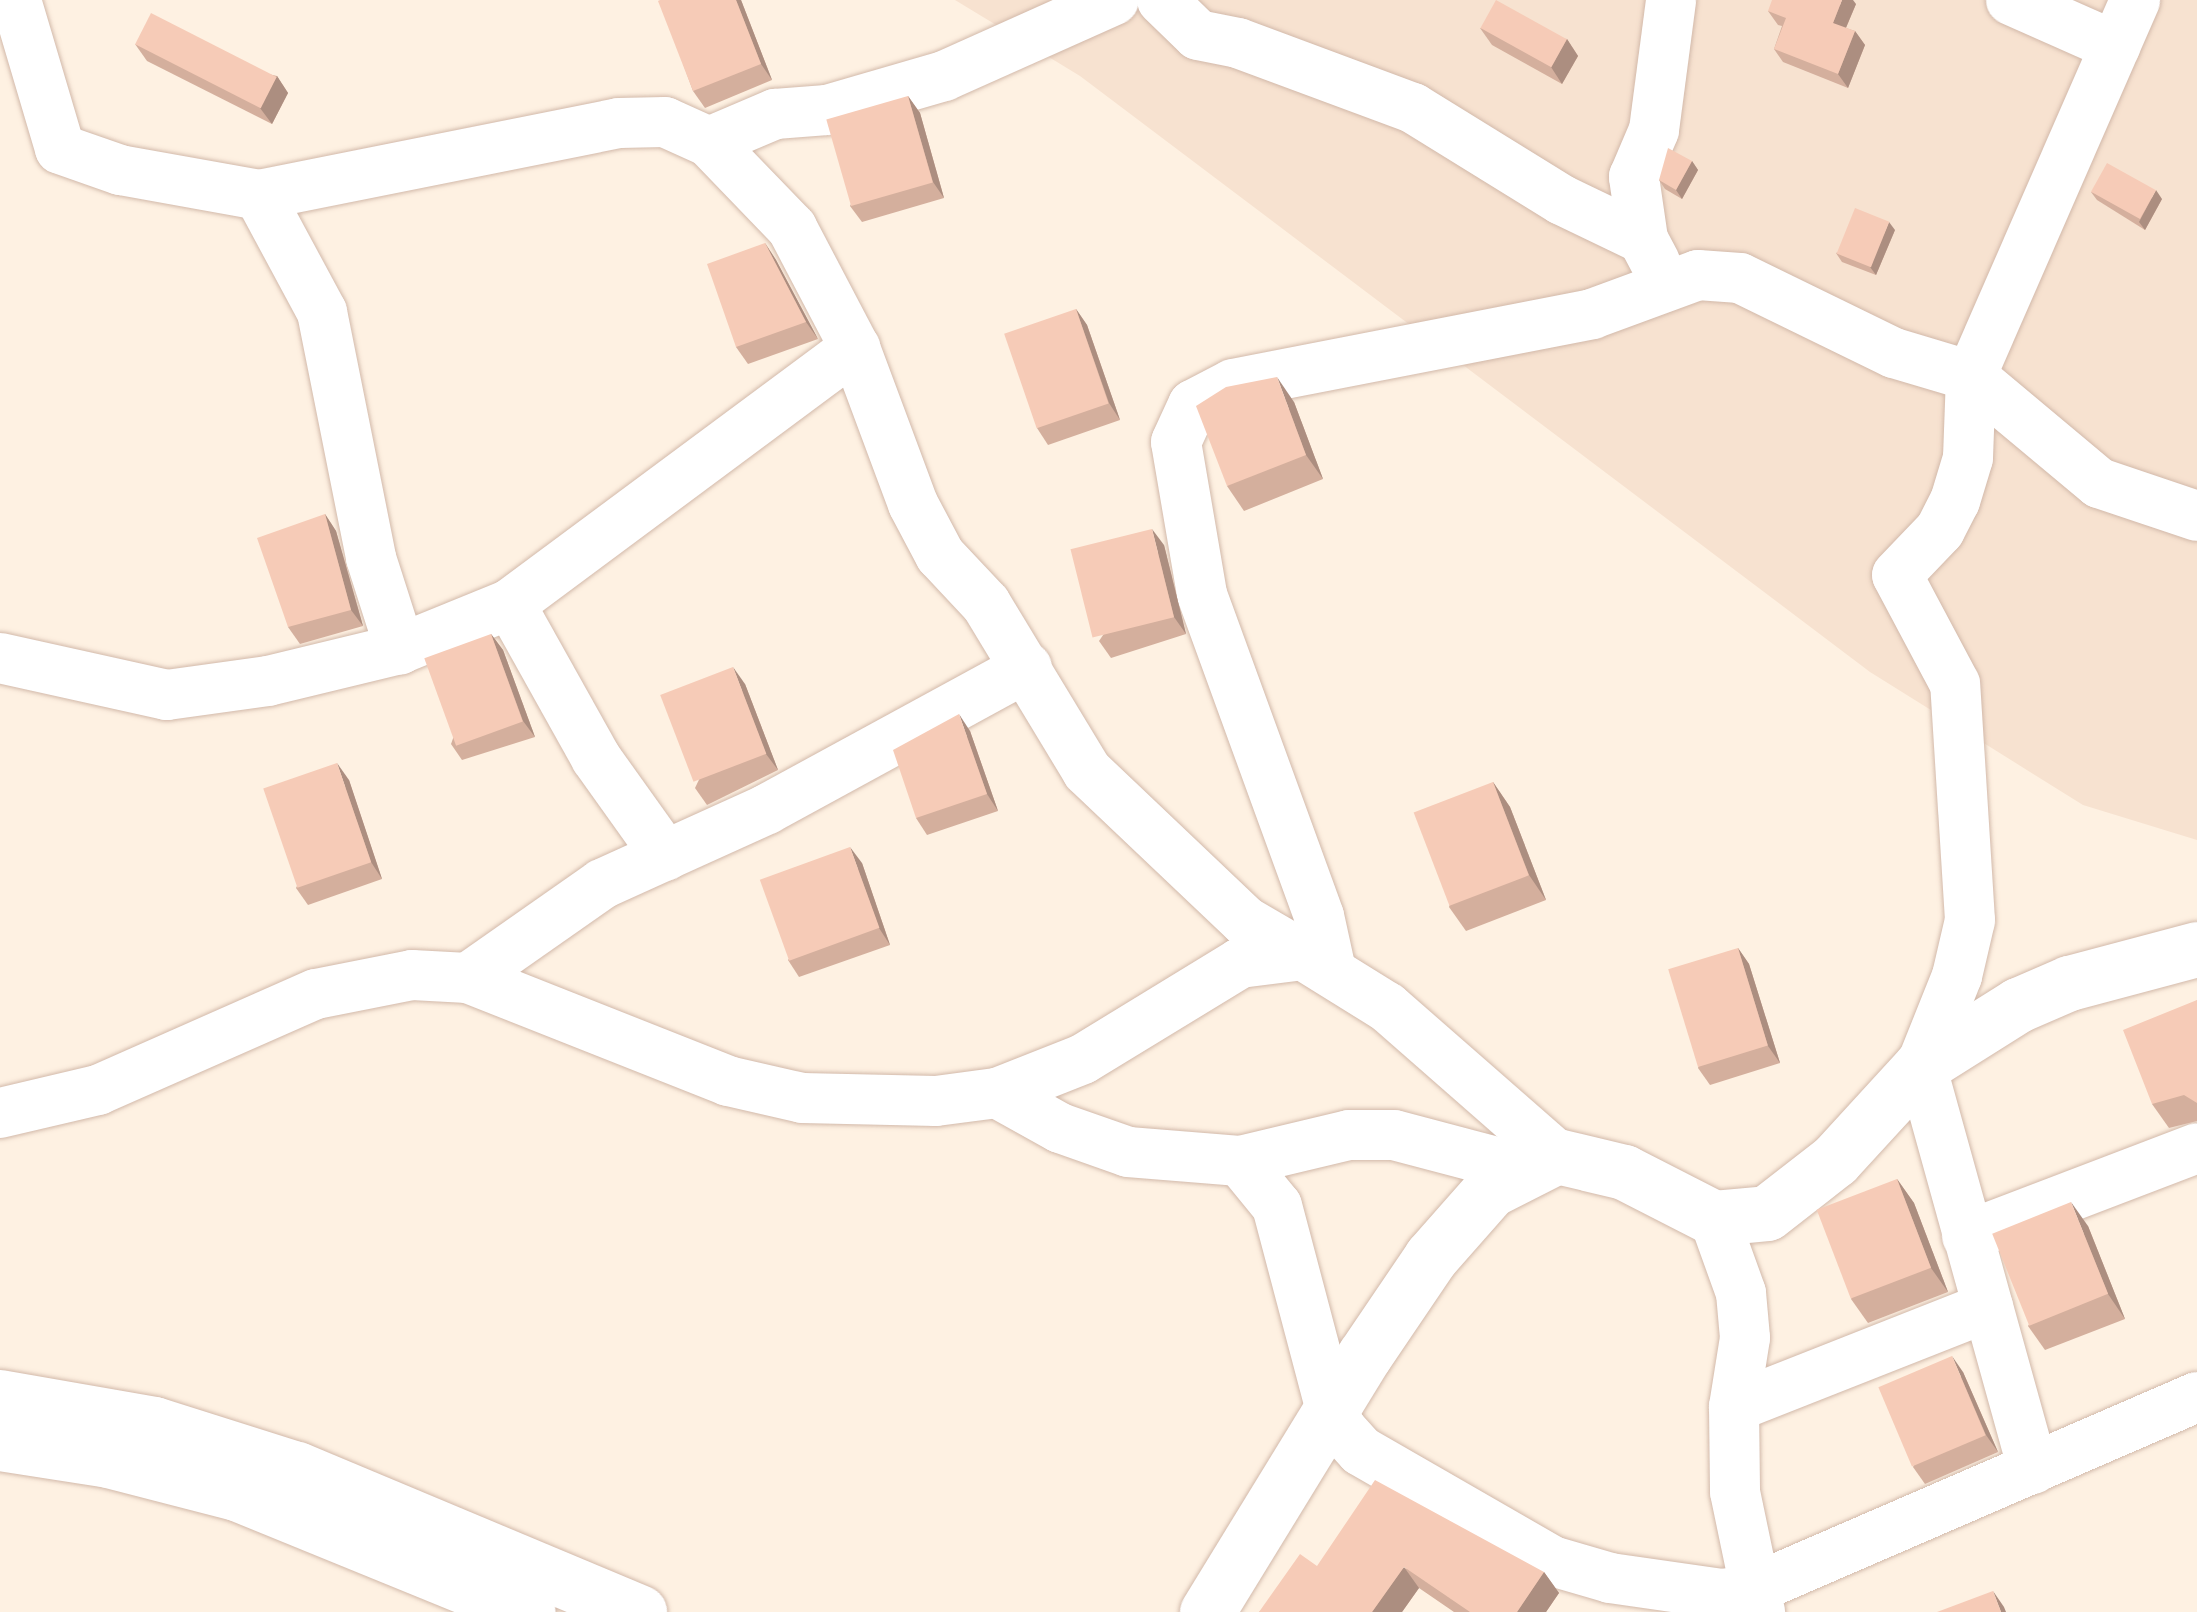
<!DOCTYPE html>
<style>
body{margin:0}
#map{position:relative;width:2197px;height:1612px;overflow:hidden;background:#fef1e2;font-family:"Roboto Condensed",sans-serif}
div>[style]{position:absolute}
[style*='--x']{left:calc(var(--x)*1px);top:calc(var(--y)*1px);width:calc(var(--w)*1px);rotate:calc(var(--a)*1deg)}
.residential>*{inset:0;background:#f7e2d0}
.roads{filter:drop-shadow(0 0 2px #d2b9aa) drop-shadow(0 0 2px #d2b9aa)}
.minor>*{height:50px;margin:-25px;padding:0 25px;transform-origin:25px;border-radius:25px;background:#fff}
.tertiary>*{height:55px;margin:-27.5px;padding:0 27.5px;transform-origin:27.5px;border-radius:27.5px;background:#fff}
.wall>*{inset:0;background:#d4af9d}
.shaded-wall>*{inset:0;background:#ac8e80}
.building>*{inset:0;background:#f6cbb7;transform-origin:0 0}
span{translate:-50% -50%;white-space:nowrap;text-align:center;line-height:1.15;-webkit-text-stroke:8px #fff5ea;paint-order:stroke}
</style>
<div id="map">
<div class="residential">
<i style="clip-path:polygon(955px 0,2197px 0,2197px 840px,2083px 805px,1870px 672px,1080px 76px)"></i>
</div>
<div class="roads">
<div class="minor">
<i style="--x:16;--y:0;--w:155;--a:73.5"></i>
<i style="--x:60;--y:149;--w:64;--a:19.3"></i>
<i style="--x:120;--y:170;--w:141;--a:10.2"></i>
<i style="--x:259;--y:195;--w:367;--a:-11.3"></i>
<i style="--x:619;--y:123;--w:46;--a:-1.2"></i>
<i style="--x:665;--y:122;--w:48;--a:24.4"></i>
<i style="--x:709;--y:142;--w:120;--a:46"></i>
<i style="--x:792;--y:228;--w:136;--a:62.3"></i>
<i style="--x:855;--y:348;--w:166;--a:69.6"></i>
<i style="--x:913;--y:504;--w:58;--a:62.1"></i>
<i style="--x:940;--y:555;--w:67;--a:46.8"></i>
<i style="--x:986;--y:604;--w:195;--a:58.8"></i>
<i style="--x:1087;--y:771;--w:218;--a:43.5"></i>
<i style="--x:1245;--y:921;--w:67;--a:30.4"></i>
<i style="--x:1162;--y:0;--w:50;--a:44.2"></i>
<i style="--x:1198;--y:35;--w:41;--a:11.3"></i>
<i style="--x:1238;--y:43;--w:187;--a:20.4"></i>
<i style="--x:1413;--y:108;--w:175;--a:31.7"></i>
<i style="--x:1562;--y:200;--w:90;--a:25.7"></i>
<i style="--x:2011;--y:0;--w:114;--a:23.9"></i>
<i style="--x:709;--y:142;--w:72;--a:-23"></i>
<i style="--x:775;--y:114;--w:52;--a:-4.4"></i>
<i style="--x:827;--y:110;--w:122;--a:-16.2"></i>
<i style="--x:944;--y:76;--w:186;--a:-24.1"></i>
<i style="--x:259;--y:195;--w:133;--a:61.7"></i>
<i style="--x:322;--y:312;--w:251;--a:78.7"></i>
<i style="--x:371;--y:558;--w:96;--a:72.3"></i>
<i style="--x:1655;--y:262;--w:26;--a:-118"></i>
<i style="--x:1643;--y:239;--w:63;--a:-98.3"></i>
<i style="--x:1634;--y:177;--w:51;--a:-66.9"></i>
<i style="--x:1654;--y:130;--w:131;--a:-82.5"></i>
<i style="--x:510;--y:604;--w:176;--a:60.8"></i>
<i style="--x:596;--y:758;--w:120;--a:54.5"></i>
<i style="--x:0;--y:658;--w:171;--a:12.5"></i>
<i style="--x:167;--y:695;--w:102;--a:-7.9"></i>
<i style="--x:268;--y:681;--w:136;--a:-13.6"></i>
<i style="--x:400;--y:649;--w:119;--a:-22.2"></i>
<i style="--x:510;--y:604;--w:430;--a:-36.6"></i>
<i style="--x:1330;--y:966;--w:51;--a:-102.4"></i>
<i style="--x:1319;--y:916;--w:343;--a:-110"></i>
<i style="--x:1202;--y:594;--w:154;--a:-99.7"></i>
<i style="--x:1176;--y:442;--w:41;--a:-65.3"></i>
<i style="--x:1193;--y:405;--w:45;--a:-27.7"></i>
<i style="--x:1233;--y:384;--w:366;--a:-11"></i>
<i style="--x:1592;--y:314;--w:113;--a:-20.2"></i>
<i style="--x:1698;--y:275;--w:42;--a:4.1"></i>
<i style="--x:1740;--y:278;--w:171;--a:26"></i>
<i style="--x:1894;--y:353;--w:80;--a:16.6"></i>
<i style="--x:1971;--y:376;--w:167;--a:39.9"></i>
<i style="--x:2099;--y:483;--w:103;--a:18.6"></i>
<i style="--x:468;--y:978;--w:164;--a:-35"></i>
<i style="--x:602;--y:884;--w:181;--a:-24.4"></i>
<i style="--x:767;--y:809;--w:296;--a:-28.6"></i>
<i style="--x:997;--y:1093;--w:72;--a:29.1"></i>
<i style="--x:1060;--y:1128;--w:72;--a:19.4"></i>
<i style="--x:1128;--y:1152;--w:112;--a:4.6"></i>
<i style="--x:1240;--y:1161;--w:112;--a:-13.4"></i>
<i style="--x:1349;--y:1135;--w:45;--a:0"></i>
<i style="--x:1394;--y:1135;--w:133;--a:14.8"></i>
<i style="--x:0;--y:1113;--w:101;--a:-13.2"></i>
<i style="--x:98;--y:1090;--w:238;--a:-23.8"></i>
<i style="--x:316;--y:994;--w:98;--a:-11.2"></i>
<i style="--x:412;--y:975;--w:56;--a:3.1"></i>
<i style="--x:468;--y:978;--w:280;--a:21.6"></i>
<i style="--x:728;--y:1081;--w:76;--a:12.9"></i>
<i style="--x:802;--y:1098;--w:134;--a:1.3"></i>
<i style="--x:936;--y:1101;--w:62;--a:-7.5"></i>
<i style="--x:997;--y:1093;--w:92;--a:-21.6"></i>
<i style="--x:1083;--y:1059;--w:184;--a:-31.4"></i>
<i style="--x:1240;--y:963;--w:64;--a:-7.2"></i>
<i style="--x:1303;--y:955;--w:99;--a:31.8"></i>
<i style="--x:1387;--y:1007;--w:226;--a:41.2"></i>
<i style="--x:1240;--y:1161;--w:58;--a:50.6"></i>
<i style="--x:1277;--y:1206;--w:212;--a:75.2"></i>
<i style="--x:1331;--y:1411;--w:22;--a:60"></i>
<i style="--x:1342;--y:1430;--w:28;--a:48"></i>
<i style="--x:1361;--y:1451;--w:220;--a:29.9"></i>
<i style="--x:1552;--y:1561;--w:60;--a:16.3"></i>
<i style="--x:1610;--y:1578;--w:113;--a:8.1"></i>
<i style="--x:1722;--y:1594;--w:29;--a:-8"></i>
<i style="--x:1751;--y:1590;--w:486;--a:-23.4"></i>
<i style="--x:1714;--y:1218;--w:80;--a:70.2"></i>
<i style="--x:1741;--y:1293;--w:45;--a:84.9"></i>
<i style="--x:1745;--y:1338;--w:70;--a:99.1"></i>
<i style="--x:1734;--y:1407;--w:85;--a:89.3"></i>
<i style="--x:1735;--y:1492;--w:123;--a:78.2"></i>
<i style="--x:1967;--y:1236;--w:246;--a:-20.9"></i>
<i style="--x:1734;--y:1407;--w:273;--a:-21.5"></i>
<i style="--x:2033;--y:1469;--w:418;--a:-105.5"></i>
<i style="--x:1921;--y:1066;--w:97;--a:-68.2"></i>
<i style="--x:1957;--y:976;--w:57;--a:-76.9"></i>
<i style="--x:1970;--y:920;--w:236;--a:-93.6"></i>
<i style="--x:1955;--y:684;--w:123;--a:-118"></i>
<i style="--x:1897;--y:575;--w:62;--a:-46.3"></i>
<i style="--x:1940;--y:530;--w:33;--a:-63"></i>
<i style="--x:1955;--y:501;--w:45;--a:-73.2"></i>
<i style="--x:1968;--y:458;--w:82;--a:-87.9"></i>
<i style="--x:1971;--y:376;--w:410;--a:-66.4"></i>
</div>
<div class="tertiary">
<i style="--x:0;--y:1397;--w:156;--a:9.9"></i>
<i style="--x:154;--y:1424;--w:150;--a:17.5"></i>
<i style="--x:297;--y:1469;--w:371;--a:22.7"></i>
<i style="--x:0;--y:1443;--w:109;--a:8.9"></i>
<i style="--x:108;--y:1460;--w:132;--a:14.5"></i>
<i style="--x:236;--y:1493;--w:315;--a:22.2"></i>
<i style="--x:1207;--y:1612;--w:300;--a:-58.5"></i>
<i style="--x:1364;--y:1356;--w:120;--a:-55.9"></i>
<i style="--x:1431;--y:1257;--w:89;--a:-48.6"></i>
<i style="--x:1490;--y:1190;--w:75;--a:-26.9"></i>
<i style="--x:1557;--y:1156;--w:69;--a:13.4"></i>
<i style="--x:1624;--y:1172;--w:101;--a:27.1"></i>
<i style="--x:1714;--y:1218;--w:53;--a:-5.4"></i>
<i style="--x:1767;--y:1213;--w:86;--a:-37.9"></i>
<i style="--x:1835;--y:1160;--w:127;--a:-47.5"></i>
<i style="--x:1921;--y:1066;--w:115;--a:-32.2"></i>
<i style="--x:2018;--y:1005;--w:56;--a:-23.3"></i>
<i style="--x:2069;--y:983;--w:132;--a:-14.9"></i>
</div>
</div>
<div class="wall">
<i style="clip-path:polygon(660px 0,741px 0,772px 80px,705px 108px,693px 91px)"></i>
<i style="clip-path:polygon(1856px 4px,1846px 28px,1855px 31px,1865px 45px,1848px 88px,1783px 62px,1774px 49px,1782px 26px,1778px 25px,1768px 11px)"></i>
<i style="clip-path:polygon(1480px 28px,1567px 39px,1578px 56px,1562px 84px,1492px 45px)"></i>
<i style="clip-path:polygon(135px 44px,277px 76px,288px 93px,272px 124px,147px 61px)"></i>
<i style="clip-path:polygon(908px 96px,920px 113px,944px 198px,862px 222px,850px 206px)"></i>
<i style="clip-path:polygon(1692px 161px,1698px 170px,1682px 199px,1665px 189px,1659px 180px)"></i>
<i style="clip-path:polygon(2091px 192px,2162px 199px,2145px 230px,2097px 200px)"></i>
<i style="clip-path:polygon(1895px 230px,1876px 275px,1842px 262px,1836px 253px)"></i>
<i style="clip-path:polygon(765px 243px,776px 260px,818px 339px,748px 364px,736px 347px)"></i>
<i style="clip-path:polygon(1076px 309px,1087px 325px,1120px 420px,1048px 445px,1037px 428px)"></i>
<i style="clip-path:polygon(1294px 402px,1323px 479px,1244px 511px,1227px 486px)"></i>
<i style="clip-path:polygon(325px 514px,336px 531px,363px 626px,300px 644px,288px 627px)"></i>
<i style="clip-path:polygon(1164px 545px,1186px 634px,1111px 658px,1099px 641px)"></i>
<i style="clip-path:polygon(491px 634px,503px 650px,535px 737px,462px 760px,451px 744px)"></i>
<i style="clip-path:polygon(745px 684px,778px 770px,707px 805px,695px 788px)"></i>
<i style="clip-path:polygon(970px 731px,998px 811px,927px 835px,916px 818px)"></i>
<i style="clip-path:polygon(349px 780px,382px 879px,308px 905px,296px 888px)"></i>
<i style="clip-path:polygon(1493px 782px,1510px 807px,1546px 900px,1466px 931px,1449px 907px)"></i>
<i style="clip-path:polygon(862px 863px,890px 945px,799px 977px,788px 960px)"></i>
<i style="clip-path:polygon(1738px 948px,1749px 964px,1780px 1063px,1710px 1085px,1698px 1068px)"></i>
<i style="clip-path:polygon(2197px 1000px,2197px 1121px,2169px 1128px,2152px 1104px)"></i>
<i style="clip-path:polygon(1897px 1179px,1914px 1203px,1948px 1292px,1868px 1323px,1851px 1299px)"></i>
<i style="clip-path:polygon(2088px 1226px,2125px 1319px,2045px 1350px,2028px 1326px)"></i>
<i style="clip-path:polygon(1963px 1372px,1998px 1452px,1925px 1484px,1913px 1467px)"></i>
<i style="clip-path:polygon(1317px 1566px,1544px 1572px,1559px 1593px,1546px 1612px,1454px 1612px,1419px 1588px,1402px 1612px,1259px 1612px)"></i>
</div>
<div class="shaded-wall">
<i style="clip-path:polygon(736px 0,741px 0,772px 80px,761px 64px)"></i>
<i style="clip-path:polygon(1842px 0,1853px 0,1856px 4px,1842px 37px,1833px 23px)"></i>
<i style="clip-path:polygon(1855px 31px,1865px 45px,1848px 88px,1838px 74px)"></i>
<i style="clip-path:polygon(1567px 39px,1578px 56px,1562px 84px,1551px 67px)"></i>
<i style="clip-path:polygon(277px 76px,288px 93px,272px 124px,260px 108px)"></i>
<i style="clip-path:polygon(908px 96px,920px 113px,944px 198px,933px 182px)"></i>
<i style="clip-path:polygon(1692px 161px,1698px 170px,1682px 199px,1676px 190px)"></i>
<i style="clip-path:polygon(2156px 190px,2162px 199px,2145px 230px,2139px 222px)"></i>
<i style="clip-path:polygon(1889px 222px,1895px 230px,1876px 275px,1870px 267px)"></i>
<i style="clip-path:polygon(765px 243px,776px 260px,818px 339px,806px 322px)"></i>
<i style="clip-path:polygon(1076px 309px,1087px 325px,1120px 420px,1109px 403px)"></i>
<i style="clip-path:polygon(1277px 377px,1294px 402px,1323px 479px,1306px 455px)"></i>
<i style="clip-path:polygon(325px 514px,336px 531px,363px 626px,351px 610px)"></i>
<i style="clip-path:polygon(1152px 529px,1164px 545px,1186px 634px,1174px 617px)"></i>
<i style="clip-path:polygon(491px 634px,503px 650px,535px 737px,523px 721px)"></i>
<i style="clip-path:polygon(733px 667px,745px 684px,778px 770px,766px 754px)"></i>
<i style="clip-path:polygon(959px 714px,970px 731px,998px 811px,987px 794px)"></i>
<i style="clip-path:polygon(337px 763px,349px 780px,382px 879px,371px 862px)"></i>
<i style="clip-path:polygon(1493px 782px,1510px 807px,1546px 900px,1529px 875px)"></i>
<i style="clip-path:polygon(850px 847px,862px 863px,890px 945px,879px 928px)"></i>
<i style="clip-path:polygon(1738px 948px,1749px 964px,1780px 1063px,1768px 1046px)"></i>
<i style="clip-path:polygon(1897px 1179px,1914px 1203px,1948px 1292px,1931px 1268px)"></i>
<i style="clip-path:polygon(2071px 1202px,2088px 1226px,2125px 1319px,2108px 1294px)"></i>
<i style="clip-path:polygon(1952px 1356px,1963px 1372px,1998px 1452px,1986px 1435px)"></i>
<i style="clip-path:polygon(1404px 1567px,1419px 1588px,1402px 1612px,1372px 1612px)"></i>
<i style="clip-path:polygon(1544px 1572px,1559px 1593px,1546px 1612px,1517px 1612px)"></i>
<i style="clip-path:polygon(1993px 1591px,2004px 1607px,2006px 1612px,2001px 1612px)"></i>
</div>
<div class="building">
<i style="clip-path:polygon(660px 0,736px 0,761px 64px,693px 91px,658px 1px)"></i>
<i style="left:1496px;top:0;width:81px;height:32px;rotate:29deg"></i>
<i style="clip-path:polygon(1772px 0,1842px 0,1833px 23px,1855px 31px,1838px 74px,1774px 49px,1786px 18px,1768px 11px)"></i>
<i style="left:151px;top:13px;width:141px;height:35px;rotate:27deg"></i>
<i style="left:908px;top:96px;width:90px;height:85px;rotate:74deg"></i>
<i style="clip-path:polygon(1668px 148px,1692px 161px,1676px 190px,1659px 180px)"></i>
<i style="left:2107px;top:163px;width:56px;height:33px;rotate:29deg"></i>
<i style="left:1855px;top:208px;width:37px;height:49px;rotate:22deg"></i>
<i style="clip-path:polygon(765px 243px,806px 322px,736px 347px,707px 264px)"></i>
<i style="left:1076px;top:309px;width:100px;height:76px;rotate:71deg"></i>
<i style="clip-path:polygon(1277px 377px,1306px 455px,1227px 486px,1196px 406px,1226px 387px)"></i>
<i style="clip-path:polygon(325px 514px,351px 610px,288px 627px,257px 538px)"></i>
<i style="left:1152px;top:529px;width:91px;height:84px;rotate:76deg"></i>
<i style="left:491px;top:634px;width:93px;height:71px;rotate:70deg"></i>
<i style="left:733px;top:667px;width:93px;height:78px;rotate:69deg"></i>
<i style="clip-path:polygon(959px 714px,987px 794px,916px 818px,893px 750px)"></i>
<i style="left:337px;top:763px;width:105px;height:78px;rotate:71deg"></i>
<i style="left:1493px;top:782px;width:100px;height:85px;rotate:69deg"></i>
<i style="left:850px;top:847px;width:86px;height:96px;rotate:70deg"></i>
<i style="left:1738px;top:948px;width:102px;height:73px;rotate:73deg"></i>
<i style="clip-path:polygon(2197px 1000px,2197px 1103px,2184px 1095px,2152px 1104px,2123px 1030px)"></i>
<i style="left:1897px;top:1179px;width:95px;height:86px;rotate:69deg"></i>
<i style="left:2071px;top:1202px;width:99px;height:85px;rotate:68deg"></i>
<i style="left:1952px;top:1356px;width:86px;height:80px;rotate:67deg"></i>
<i style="clip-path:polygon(1375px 1480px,1544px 1572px,1517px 1612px,1470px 1612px,1404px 1567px,1372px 1612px,1259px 1612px,1300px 1554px,1317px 1566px)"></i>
<i style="clip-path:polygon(1993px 1591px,2001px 1612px,1937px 1612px)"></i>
</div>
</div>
